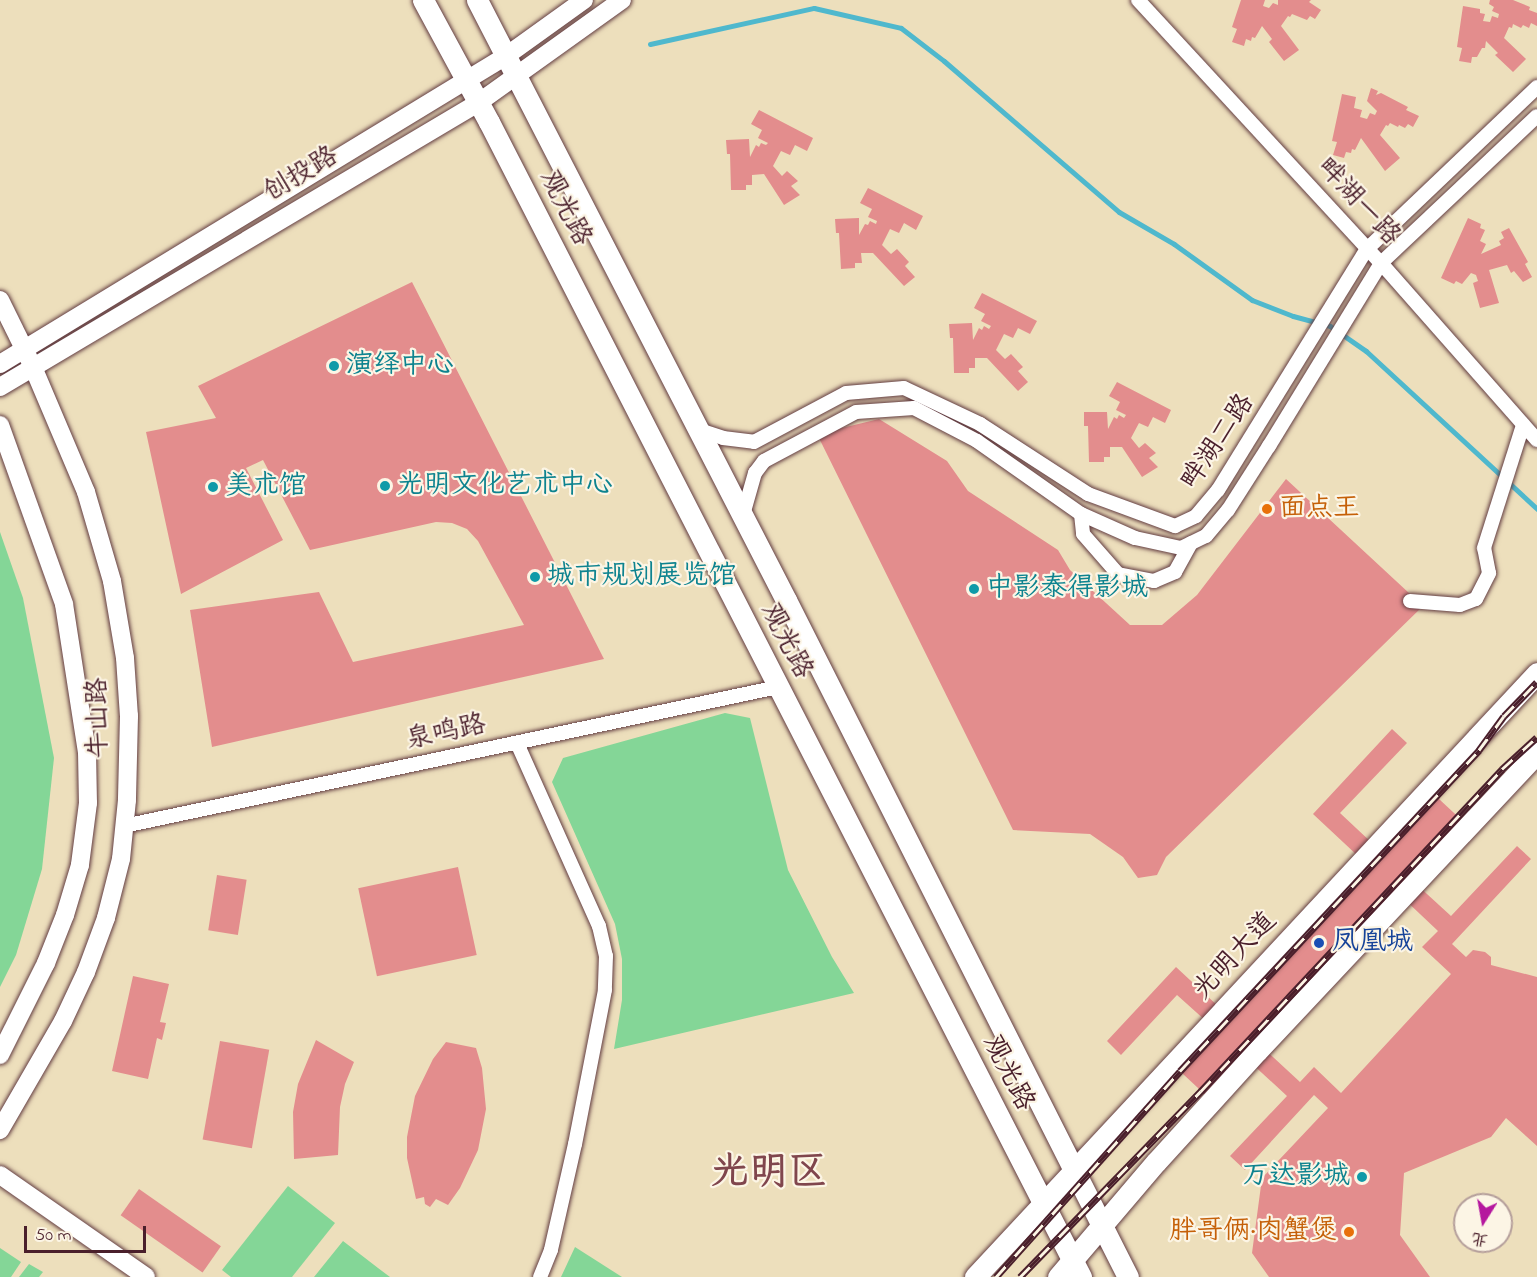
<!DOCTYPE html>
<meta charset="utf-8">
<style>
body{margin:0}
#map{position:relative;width:1537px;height:1277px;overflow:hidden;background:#eddfbc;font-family:"Indie Flower","LXGW WenKai TC",sans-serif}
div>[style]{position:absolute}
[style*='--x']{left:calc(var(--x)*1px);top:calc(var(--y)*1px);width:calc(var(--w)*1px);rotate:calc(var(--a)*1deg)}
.green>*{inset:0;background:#84d697}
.stream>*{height:5px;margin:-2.5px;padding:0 2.5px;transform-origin:2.5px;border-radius:2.5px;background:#4fb8cd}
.building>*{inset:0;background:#e38d8d;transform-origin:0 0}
.roads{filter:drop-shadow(0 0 2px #623c41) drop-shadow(0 0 2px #623c41)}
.street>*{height:14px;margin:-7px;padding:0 7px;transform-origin:7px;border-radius:7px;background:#fff}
.secondary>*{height:18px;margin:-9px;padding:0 9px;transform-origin:9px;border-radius:9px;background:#fff}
.primary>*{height:21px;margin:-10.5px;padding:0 10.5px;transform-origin:10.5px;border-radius:10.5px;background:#fff}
.rail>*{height:7px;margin-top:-3.5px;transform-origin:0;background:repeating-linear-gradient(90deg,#fcf5e5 0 14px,#4a1f2b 0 28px);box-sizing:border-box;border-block:2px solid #4a1f2b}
.dots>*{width:16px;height:16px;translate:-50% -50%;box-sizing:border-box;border:3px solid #fcf5e5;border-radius:50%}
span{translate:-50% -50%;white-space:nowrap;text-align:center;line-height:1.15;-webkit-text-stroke:4.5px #fcf5e5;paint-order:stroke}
.street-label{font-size:27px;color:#4a1f2b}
.culture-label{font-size:27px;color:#0d838f}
.left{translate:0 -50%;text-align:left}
.right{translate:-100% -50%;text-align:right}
.food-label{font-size:27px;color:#c56008}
.transit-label{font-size:27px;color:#164399}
.town-label{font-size:39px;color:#80464d;font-weight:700}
.north{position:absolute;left:1453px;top:1193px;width:60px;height:60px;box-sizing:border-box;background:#fcf5e5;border:2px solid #b59f9b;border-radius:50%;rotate:191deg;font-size:16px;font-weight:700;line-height:24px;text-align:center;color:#4a1f2b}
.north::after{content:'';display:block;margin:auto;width:21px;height:27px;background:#b5179e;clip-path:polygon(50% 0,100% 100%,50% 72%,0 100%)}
.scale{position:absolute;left:24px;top:1226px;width:122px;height:27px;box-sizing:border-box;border:3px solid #4a1f2b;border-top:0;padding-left:8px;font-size:18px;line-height:21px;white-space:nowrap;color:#4a1f2b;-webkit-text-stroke:4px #fcf5e5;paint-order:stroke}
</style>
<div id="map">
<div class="green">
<i style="clip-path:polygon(0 532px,23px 598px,54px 758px,42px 869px,16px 955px,0 987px)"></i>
<i style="clip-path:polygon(725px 713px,750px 718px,788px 870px,832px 957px,854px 993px,614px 1049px,622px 1000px,622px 959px,615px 924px,552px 782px,563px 758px)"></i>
<i style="clip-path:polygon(288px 1186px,335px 1223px,292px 1277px,231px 1277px,222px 1270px)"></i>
<i style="clip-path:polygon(343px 1241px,378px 1268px,390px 1277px,314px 1277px)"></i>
<i style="clip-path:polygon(575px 1247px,622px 1277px,561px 1277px)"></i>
<i style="clip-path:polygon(0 1248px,21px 1262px,11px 1277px,0 1277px)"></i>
<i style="clip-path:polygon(29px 1264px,43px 1272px,39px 1277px,19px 1277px)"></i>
</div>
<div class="stream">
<i style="--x:650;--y:44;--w:168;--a:-12.4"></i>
<i style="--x:814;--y:8;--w:89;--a:12.9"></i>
<i style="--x:901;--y:28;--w:54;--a:37.5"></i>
<i style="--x:944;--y:61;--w:231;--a:40.8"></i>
<i style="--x:1119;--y:212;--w:64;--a:30.2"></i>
<i style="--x:1174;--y:244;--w:96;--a:35.7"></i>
<i style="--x:1252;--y:300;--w:44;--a:21.3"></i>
<i style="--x:1293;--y:316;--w:38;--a:15"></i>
<i style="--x:1330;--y:326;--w:44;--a:34.8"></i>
<i style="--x:1366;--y:351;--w:233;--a:42.7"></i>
</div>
<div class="building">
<i style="clip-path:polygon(1241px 0,1265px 0,1263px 6px,1269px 8px,1273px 3px,1278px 5px,1278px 0,1311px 0,1309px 2px,1321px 10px,1315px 19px,1310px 16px,1307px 20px,1292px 14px,1290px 17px,1288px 16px,1281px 26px,1299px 50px,1284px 61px,1269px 42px,1272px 39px,1262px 26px,1255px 38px,1252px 37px,1251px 41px,1246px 39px,1244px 46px,1232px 42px,1237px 29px,1232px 27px)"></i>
<i style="clip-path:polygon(1490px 0,1513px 0,1530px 7px,1529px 10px,1537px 13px,1537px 26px,1531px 23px,1529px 28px,1523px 25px,1521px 28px,1513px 24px,1512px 28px,1509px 27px,1504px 38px,1526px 59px,1513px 72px,1495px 55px,1498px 53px,1486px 41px,1485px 48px,1482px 48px,1477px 57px,1472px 57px,1471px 63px,1459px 61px,1462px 48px,1457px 47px,1463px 6px,1480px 9px,1480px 13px,1485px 14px,1483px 21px,1490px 22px,1492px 16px,1498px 18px,1499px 14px,1492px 11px,1494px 7px,1489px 4px)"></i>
<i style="clip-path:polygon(1371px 88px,1378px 91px,1376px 95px,1381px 93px,1408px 107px,1406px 110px,1419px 116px,1413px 127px,1408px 124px,1405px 128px,1399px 125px,1398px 127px,1390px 123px,1388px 126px,1386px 125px,1380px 135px,1400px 158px,1385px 171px,1361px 138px,1355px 150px,1352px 149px,1351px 153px,1346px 152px,1344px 158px,1333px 155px,1337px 142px,1332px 141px,1342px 94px,1356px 97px,1354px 108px,1362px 110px,1360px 117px,1367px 119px,1370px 113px,1375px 115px,1377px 111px,1367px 101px)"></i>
<i style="clip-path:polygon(759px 110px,813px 138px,807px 151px,795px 145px,790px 155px,781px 151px,773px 166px,782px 176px,787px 171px,798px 181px,791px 186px,800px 195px,784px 205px,764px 174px,752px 175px,752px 185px,746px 185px,746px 190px,731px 190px,730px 154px,727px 154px,726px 140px,749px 139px,750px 157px,756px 145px,759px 147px,761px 143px,766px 145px,768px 143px,758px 138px,762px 130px,751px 124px)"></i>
<i style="clip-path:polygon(868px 188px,923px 216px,916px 230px,904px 223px,899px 233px,890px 229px,882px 245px,891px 254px,897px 249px,909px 262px,905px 266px,915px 277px,904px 286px,873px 253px,861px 253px,862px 263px,855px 263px,855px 268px,841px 269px,839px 233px,836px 233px,835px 219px,859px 218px,859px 235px,865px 224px,868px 225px,870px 221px,876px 224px,877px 221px,868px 217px,872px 209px,860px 203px)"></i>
<i style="clip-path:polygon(1468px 218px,1481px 224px,1480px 228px,1485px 230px,1480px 241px,1486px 244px,1481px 254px,1501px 245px,1499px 241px,1504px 238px,1501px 232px,1509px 228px,1528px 262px,1525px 264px,1532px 277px,1523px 282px,1514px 271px,1511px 273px,1507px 265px,1489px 270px,1499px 303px,1480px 308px,1473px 283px,1478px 281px,1476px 275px,1471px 273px,1462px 284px,1456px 281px,1454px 284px,1441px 278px)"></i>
<i style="clip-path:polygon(412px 282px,604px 659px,212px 747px,190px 610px,319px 592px,353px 662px,524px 625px,478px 541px,467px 529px,452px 523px,436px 522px,310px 550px,263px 460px,246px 468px,283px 540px,181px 594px,146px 432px,216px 418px,198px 386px)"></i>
<i style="clip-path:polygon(982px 293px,1037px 321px,1030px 334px,1018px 328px,1013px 338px,1004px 334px,996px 350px,1005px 359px,1011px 354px,1023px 367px,1018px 371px,1028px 382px,1018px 391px,987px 358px,975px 358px,975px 368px,969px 368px,969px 373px,954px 373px,953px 338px,950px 338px,949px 324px,972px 323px,973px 340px,979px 328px,982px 330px,984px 326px,989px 329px,991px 326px,981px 321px,985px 314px,974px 308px)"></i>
<i style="clip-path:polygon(1117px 382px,1171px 410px,1165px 423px,1153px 417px,1148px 427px,1139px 423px,1131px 438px,1139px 448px,1145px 443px,1156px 453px,1149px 458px,1158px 467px,1142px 477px,1122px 447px,1110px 447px,1110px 457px,1104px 457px,1104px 462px,1089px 462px,1088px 426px,1084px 426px,1084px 412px,1107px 412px,1108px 429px,1114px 417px,1117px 419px,1119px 415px,1124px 418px,1126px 415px,1116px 410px,1120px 402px,1109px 396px)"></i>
<i style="clip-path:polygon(879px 419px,947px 461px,968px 491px,1058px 550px,1070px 570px,1130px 625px,1162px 625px,1197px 595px,1286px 479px,1423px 606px,1166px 857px,1157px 875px,1138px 878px,1123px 857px,1090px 834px,1013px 830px,817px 434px)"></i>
<i style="clip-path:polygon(evenodd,1392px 729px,1407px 743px,1340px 813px,1372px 843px,1425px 786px,1468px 826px,1415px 883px,1451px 916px,1517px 846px,1531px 859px,1452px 944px,1466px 957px,1473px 950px,1485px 952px,1491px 957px,1491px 965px,1537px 977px,1537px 1146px,1506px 1118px,1491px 1137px,1404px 1173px,1400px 1235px,1430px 1277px,1269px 1277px,1252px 1253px,1262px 1178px,1328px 1108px,1314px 1095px,1245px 1170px,1230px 1156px,1287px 1096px,1249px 1061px,1212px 1101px,1169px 1061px,1206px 1021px,1177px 995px,1121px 1055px,1107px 1041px,1176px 967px,1219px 1007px,1359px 857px,1313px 814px,1392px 729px,1402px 897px,1438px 931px,1422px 947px,1451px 974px,1341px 1093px,1314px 1067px,1300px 1082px,1262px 1047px,1402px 897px)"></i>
<i style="left:458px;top:867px;width:90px;height:102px;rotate:78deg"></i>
<i style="left:217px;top:875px;width:30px;height:56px;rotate:9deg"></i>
<i style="clip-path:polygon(133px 976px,169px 984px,160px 1022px,166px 1023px,162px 1040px,157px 1038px,148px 1079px,112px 1071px)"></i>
<i style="clip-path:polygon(316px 1040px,354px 1062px,345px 1084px,340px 1107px,338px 1155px,294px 1159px,293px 1112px,298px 1084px)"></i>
<i style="left:220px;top:1041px;width:50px;height:100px;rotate:10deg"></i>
<i style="clip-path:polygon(446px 1042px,476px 1048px,482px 1068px,486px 1109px,478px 1150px,460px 1188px,448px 1205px,436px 1199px,430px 1207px,425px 1204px,424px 1197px,416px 1199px,407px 1158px,407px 1137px,415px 1096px,433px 1059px)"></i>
<i style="left:139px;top:1189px;width:100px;height:32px;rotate:35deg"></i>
</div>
<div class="roads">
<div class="street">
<i style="--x:1138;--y:0;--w:358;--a:47.3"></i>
<i style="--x:1381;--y:263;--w:236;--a:48.6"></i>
<i style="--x:699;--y:430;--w:25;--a:18"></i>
<i style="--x:723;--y:438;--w:31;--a:7"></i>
<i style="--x:754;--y:442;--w:104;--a:-28"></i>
<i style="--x:846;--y:393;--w:58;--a:-4.9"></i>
<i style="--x:904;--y:388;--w:84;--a:25.3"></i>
<i style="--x:980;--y:424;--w:129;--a:32.9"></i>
<i style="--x:1088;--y:494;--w:93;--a:20.2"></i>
<i style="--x:1175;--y:526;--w:23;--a:-25"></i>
<i style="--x:1196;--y:516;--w:34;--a:-50"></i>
<i style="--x:1218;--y:490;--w:283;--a:-58.3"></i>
<i style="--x:1367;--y:249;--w:235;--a:-43.6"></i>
<i style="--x:1081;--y:514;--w:20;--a:84"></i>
<i style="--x:1083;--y:534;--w:53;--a:48.8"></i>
<i style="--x:1118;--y:574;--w:37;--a:11"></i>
<i style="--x:1154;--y:581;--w:23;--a:-23"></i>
<i style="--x:1175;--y:572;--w:33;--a:-61"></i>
<i style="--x:743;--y:515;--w:44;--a:-74.1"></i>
<i style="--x:755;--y:473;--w:15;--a:-53"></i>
<i style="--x:764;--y:461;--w:104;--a:-28"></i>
<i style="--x:856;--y:412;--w:58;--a:-3.9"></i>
<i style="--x:914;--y:408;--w:71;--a:27.6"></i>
<i style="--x:977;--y:441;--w:127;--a:35.1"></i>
<i style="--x:1081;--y:514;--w:59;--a:24"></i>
<i style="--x:1135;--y:538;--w:47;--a:12.3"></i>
<i style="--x:1181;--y:548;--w:28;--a:-26"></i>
<i style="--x:1206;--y:536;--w:34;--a:-50"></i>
<i style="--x:1228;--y:510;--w:76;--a:-57.4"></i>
<i style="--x:1269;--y:446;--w:215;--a:-58.5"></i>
<i style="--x:1381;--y:263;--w:214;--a:-43.3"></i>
<i style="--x:1410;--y:601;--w:50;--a:4.6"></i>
<i style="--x:1460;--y:605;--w:17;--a:-21"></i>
<i style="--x:1476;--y:599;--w:29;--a:-63"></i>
<i style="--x:1489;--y:573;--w:25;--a:-101"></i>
<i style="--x:1484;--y:548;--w:129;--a:-72.4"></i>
<i style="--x:517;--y:743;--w:201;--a:65.9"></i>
<i style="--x:599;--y:926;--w:31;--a:77"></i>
<i style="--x:606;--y:956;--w:34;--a:92"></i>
<i style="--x:605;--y:990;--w:157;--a:101"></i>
<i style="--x:575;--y:1144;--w:109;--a:102.8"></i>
<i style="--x:551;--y:1250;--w:29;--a:112"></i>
<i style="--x:124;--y:826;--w:669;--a:-12"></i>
</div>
<div class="secondary">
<i style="--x:0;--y:300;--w:75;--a:63.8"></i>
<i style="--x:33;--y:367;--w:136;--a:67"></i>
<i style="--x:86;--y:492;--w:93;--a:73.7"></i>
<i style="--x:112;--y:581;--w:78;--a:80.4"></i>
<i style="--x:125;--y:658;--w:58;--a:86.1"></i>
<i style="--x:129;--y:716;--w:84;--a:91.4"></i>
<i style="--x:127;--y:800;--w:59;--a:95.8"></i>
<i style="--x:121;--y:859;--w:61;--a:104.3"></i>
<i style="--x:106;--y:918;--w:58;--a:110.3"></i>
<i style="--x:86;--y:972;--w:54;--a:115.1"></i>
<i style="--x:63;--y:1021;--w:126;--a:120"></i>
<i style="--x:0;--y:364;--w:592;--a:-31.33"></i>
<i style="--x:506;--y:56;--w:96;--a:-35.7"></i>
<i style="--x:0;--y:387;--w:556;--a:-30.72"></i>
<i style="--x:478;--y:103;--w:177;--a:-35.6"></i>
<i style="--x:0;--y:425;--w:190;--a:70.3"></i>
<i style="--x:64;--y:604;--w:150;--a:81.2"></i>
<i style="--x:87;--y:752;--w:51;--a:88.9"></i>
<i style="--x:88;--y:803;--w:63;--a:97.4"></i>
<i style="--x:80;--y:865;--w:52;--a:106.7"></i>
<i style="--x:65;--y:915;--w:52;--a:111.6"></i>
<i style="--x:46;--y:963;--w:103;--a:116.6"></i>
<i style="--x:0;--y:1175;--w:178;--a:34.9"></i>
</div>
<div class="primary">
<i style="--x:423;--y:0;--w:139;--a:61.6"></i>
<i style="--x:489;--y:122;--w:1298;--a:62.86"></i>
<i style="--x:477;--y:0;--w:675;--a:62.75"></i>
<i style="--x:786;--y:600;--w:758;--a:63.2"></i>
<i style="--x:975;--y:1277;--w:825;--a:-47.06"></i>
<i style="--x:1058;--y:1277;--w:151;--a:-49.6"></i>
<i style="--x:1156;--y:1162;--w:150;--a:-47.7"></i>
<i style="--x:1257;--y:1051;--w:409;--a:-46.8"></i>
</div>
</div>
<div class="rail">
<i style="--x:996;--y:1277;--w:276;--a:-48.2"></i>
<i style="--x:1180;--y:1071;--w:439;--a:-47"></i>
<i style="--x:1479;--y:750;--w:42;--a:-53.7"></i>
<i style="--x:1504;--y:716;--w:47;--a:-45.9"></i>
<i style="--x:1020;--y:1277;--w:260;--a:-45.8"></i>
<i style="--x:1201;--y:1091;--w:441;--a:-46.9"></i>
<i style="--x:1502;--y:769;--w:47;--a:-42.4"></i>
</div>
<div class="dots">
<i style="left:334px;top:366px;background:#0f9aa8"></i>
<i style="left:385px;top:486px;background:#0f9aa8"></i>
<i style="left:213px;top:487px;background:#0f9aa8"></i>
<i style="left:1267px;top:509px;background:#e8710a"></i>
<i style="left:535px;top:577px;background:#0f9aa8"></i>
<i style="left:974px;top:589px;background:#0f9aa8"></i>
<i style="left:1319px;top:943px;background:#1a4fb4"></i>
<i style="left:1362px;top:1177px;background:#0f9aa8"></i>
<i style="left:1349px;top:1232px;background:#e8710a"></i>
</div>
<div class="street-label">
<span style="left:301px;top:175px;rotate:-31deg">创投路</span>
<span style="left:1358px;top:202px;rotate:47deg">畔湖一路</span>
<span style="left:565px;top:208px;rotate:63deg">观光路</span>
<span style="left:1218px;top:442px;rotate:-56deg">畔湖二路</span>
<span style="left:786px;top:641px;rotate:63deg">观光路</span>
<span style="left:99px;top:718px;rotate:-91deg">牛山路</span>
<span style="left:446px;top:733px;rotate:-12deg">泉鸣路</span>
<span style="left:1235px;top:956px;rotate:-47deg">光明大道</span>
<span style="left:1008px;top:1073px;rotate:63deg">观光路</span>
</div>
<div class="culture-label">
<span class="left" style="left:346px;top:366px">演绎中心</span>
<span class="left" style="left:397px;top:486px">光明文化艺术中心</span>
<span class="left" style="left:225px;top:487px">美术馆</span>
<span class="left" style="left:547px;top:577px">城市规划展览馆</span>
<span class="left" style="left:986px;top:589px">中影泰得影城</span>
<span class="right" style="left:1350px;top:1177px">万达影城</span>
</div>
<div class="food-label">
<span class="left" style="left:1279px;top:509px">面点王</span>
<span class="right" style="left:1337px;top:1232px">胖哥俩·肉蟹煲</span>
</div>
<div class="transit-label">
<span class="left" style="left:1332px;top:943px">凤凰城</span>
</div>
<div class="town-label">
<span style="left:769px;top:1174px">光明区</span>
</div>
<div class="north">北</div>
<div class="scale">50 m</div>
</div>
